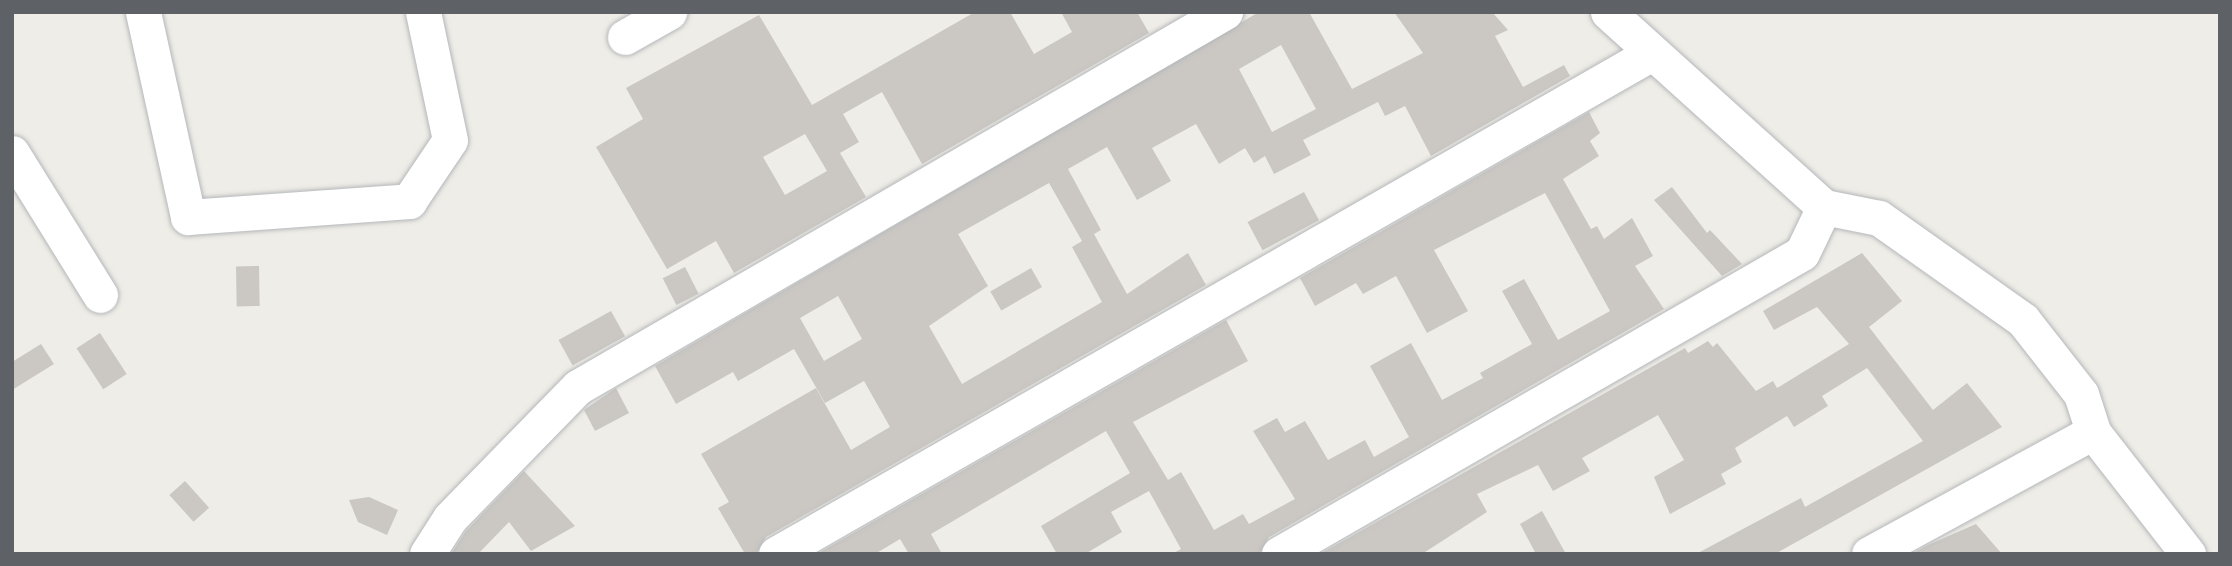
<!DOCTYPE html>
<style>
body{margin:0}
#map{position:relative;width:2232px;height:566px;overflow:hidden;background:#efede7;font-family:Roboto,sans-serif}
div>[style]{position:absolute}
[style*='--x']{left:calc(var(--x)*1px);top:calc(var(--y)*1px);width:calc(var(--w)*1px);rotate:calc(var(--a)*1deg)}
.building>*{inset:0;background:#cbc8c4;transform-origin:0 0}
.roads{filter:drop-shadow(0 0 2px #b4b7ba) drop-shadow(0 0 2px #b4b7ba)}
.minor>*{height:35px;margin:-17.5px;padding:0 17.5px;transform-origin:17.5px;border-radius:17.5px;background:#fff}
span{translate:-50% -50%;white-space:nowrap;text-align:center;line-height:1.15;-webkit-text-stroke:7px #fff;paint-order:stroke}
.frame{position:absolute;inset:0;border:14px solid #5e6266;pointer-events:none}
</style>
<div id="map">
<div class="building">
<i style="clip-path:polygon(evenodd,975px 12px,1010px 12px,1034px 54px,1072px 32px,1061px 12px,1137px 12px,1149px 33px,922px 164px,882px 92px,843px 114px,859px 142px,840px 153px,866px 197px,734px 273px,716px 241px,667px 269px,596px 147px,643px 119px,626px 88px,759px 15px,812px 105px,975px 12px,805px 134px,827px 171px,785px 195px,763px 157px,805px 134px)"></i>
<i style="clip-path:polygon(evenodd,1259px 12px,1309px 12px,1352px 89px,1423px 53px,1394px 12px,1492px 12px,1508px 30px,1495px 36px,1523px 87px,1564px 65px,1570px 76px,1431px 156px,1405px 106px,1385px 116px,1378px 102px,1303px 140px,1311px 155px,1274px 174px,1265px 156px,1254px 163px,1245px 148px,1219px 164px,1196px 124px,1152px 148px,1171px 181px,1137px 200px,1107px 147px,1068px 169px,1101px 230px,1094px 234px,1127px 294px,1188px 253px,1206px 285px,766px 537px,756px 554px,745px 554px,718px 508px,729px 502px,701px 454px,816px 388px,851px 450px,890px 427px,864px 381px,825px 403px,794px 349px,738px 381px,733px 372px,676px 404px,655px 366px,1259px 12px,1281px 45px,1316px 109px,1272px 132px,1239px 69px,1281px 45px,1259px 12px,1049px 183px,1082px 241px,1072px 247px,1102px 302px,962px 384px,929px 326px,988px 286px,958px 234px,1049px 183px,1259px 12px,838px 296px,862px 339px,824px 361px,800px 318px,838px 296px)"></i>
<i style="clip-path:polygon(1589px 112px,1600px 133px,1590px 141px,1599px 156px,1563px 179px,1591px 229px,1597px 226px,1604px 239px,1632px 218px,1653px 256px,1635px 266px,1664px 309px,1269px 537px,1259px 554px,1172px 554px,1181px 549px,1149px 491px,1111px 512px,1122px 532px,1085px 554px,1057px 554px,1041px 526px,1130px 473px,1106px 431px,931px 534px,942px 554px,909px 554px,900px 539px,875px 554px,817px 554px,1226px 320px,1248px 361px,1133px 422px,1168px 480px,1181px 472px,1214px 530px,1243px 514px,1249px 524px,1295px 499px,1253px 431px,1277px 418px,1285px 432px,1305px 421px,1328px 460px,1365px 440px,1374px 457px,1409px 437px,1370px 366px,1411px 343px,1442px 400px,1483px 378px,1480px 373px,1532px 344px,1502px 291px,1524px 279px,1558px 340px,1610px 311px,1545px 193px,1434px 250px,1468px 311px,1427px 333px,1396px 276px,1363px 294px,1356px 283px,1315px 306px,1300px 278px)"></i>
<i style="clip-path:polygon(1672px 187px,1707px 233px,1710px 230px,1742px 264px,1722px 276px,1654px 200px)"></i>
<i style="left:1304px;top:192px;width:32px;height:64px;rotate:62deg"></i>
<i style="clip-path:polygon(1862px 253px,1902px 301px,1869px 327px,1933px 410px,1967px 383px,2002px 427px,1775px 554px,1696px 554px,1801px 498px,1805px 507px,1923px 441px,1867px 368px,1822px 396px,1828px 406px,1794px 427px,1787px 416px,1735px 448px,1742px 462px,1721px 474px,1726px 484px,1670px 514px,1654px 477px,1684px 460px,1658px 415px,1582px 458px,1590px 471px,1553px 491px,1538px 465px,1477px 494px,1487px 512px,1422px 554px,1320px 554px,1685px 348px,1688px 353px,1708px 341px,1713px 347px,1717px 343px,1756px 391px,1773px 381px,1777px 388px,1849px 344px,1817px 307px,1774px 330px,1763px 311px)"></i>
<i style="left:259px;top:266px;width:40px;height:23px;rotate:89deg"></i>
<i style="left:685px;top:267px;width:30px;height:25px;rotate:63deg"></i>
<i style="left:1031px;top:268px;width:22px;height:47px;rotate:60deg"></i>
<i style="left:611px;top:311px;width:29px;height:60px;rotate:61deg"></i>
<i style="left:100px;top:333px;width:49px;height:28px;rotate:57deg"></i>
<i style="clip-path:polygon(41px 344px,54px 364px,12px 390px,12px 362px)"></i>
<i style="clip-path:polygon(616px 388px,629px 413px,595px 431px,584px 410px)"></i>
<i style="clip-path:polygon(524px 471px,575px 526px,531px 551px,509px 522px,478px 554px,451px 554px,466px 531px)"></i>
<i style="left:185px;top:481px;width:36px;height:21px;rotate:48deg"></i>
<i style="clip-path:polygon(369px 497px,398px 510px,387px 535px,358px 522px,349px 500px)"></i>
<i style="clip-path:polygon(1542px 511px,1566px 554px,1536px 554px,1520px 524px)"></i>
<i style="clip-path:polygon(1976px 524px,2002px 554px,1912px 554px,1928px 545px)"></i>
</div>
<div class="roads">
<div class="minor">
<i style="--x:143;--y:12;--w:210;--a:77.6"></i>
<i style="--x:188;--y:217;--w:222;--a:-4.1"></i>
<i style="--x:409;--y:201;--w:73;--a:-56.1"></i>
<i style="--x:450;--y:140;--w:131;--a:-101.9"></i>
<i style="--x:1608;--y:12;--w:291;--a:42.1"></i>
<i style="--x:1824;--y:207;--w:56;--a:11.3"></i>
<i style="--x:1879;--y:218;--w:176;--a:35.3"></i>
<i style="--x:2023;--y:320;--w:94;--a:51.9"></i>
<i style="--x:2081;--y:394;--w:40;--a:72"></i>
<i style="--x:2093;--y:432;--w:155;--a:52.1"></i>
<i style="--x:625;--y:37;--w:51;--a:-29.6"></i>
<i style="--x:12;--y:153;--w:167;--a:58.2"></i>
<i style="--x:427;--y:554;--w:43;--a:-57.4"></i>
<i style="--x:450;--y:518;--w:183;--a:-45.7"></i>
<i style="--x:578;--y:387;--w:748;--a:-30.1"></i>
<i style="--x:776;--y:554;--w:1009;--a:-29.77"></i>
<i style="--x:1279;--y:554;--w:603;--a:-29.92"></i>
<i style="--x:1802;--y:253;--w:51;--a:-64.4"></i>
<i style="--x:1869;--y:554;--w:255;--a:-28.6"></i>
</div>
</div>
<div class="frame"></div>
</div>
